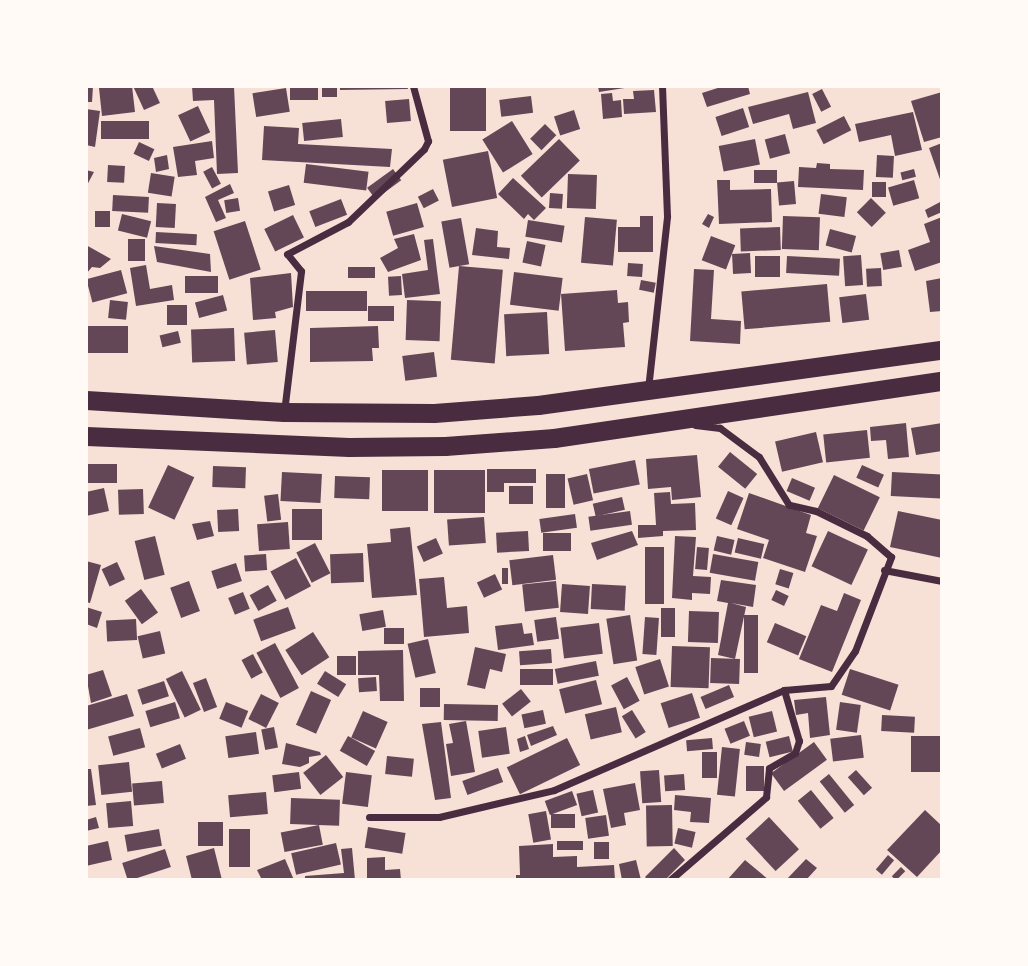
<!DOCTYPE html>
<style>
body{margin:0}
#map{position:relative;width:1028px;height:966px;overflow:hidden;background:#f7e1d7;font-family:"PT Sans",sans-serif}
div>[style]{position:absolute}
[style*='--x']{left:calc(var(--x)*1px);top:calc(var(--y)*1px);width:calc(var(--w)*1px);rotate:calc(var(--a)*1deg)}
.building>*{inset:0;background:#644757;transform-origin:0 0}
.minor>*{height:7px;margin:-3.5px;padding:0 3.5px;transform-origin:3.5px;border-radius:3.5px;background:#4a2c40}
.trunk>*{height:19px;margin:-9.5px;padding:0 9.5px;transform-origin:9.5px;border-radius:9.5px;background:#4a2c40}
span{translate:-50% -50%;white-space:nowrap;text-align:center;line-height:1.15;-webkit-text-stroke:5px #fffaf5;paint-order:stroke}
.frame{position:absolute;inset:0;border:88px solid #fffaf5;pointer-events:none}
</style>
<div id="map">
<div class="building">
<i style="clip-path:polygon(86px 86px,93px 86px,92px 102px,86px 102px)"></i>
<i style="clip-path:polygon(120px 86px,132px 86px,135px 112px,102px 116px,99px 88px)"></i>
<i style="clip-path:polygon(133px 86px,152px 86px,160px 103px,144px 110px)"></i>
<i style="clip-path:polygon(192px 86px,234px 86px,238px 173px,217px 174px,214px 100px,193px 101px)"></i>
<i style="left:290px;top:86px;width:28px;height:14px"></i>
<i style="left:322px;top:86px;width:15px;height:11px"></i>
<i style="clip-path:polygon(340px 86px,407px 86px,408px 89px,340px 90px)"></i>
<i style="left:450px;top:86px;width:36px;height:45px"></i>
<i style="clip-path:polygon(598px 86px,631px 86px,631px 87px,599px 92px)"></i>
<i style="clip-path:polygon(724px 86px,748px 86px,750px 94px,707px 107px,702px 93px)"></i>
<i style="left:286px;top:88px;width:24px;height:34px;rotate:81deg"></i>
<i style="left:822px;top:89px;width:20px;height:11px;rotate:63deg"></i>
<i style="clip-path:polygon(654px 90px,656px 112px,624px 114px,623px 99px,634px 99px,633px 91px)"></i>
<i style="clip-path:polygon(808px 92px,816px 123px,793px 129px,789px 114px,753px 124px,748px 107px)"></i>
<i style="clip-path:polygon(942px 92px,942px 137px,924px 142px,911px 101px)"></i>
<i style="clip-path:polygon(612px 93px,613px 101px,621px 100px,622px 117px,603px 119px,601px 94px)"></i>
<i style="left:531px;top:96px;width:17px;height:32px;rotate:83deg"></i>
<i style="left:409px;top:99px;width:22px;height:24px;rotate:85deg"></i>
<i style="left:198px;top:106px;width:29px;height:22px;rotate:65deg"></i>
<i style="left:743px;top:108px;width:20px;height:29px;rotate:72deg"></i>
<i style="clip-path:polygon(86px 109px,100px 111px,95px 147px,86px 145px)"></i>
<i style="left:574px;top:110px;width:20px;height:21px;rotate:72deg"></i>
<i style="clip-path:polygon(913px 112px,922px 150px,895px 156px,891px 135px,859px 142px,855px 124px)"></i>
<i style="left:844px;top:116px;width:16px;height:31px;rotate:63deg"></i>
<i style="left:341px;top:119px;width:18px;height:39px;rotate:84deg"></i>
<i style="left:149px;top:121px;width:18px;height:48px;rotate:90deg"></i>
<i style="left:512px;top:121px;width:39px;height:35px;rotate:58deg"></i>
<i style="left:545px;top:124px;width:16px;height:21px;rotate:45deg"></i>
<i style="clip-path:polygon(264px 126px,299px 128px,298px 144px,392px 149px,390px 167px,262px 160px)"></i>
<i style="left:785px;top:134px;width:20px;height:21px;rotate:75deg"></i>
<i style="left:559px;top:139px;width:30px;height:53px;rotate:46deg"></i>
<i style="left:755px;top:139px;width:26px;height:37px;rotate:79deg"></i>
<i style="clip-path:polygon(212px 141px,214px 158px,195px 161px,197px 175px,178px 177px,173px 147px)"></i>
<i style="left:139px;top:142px;width:17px;height:13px;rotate:25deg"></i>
<i style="clip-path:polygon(942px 143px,942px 185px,929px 148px)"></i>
<i style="left:488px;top:151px;width:48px;height:46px;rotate:79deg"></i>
<i style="clip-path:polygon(167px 155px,169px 169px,156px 172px,154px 158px)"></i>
<i style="left:877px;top:155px;width:17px;height:22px;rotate:3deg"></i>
<i style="clip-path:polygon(817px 163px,830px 164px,830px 169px,864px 170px,863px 190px,798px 187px,799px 167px,816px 168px)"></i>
<i style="left:306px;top:164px;width:63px;height:19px;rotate:7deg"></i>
<i style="left:108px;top:165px;width:17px;height:17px;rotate:3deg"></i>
<i style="left:212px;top:167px;width:19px;height:10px;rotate:62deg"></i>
<i style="left:393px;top:169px;width:14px;height:32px;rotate:54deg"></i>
<i style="left:914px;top:169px;width:8px;height:14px;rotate:76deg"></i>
<i style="clip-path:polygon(86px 170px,94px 172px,86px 187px)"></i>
<i style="left:754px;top:170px;width:23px;height:13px"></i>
<i style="left:151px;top:173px;width:24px;height:20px;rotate:9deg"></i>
<i style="left:568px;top:174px;width:29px;height:34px;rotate:2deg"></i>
<i style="clip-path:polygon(513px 178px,546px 208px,534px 220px,528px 214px,524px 219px,498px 194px)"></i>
<i style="clip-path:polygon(717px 180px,730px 180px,730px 190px,771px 189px,772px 222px,719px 224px)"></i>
<i style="left:914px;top:180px;width:19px;height:27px;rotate:74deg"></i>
<i style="left:794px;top:181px;width:23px;height:17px;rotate:85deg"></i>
<i style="left:886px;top:182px;width:15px;height:14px;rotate:90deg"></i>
<i style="clip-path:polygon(230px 184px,234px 193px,218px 200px,226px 218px,216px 222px,205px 197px)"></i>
<i style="left:289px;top:185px;width:21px;height:22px;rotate:73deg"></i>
<i style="left:433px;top:189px;width:13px;height:17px;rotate:63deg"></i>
<i style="left:550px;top:193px;width:13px;height:15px;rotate:4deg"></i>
<i style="left:821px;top:194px;width:26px;height:20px;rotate:7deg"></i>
<i style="left:113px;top:195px;width:36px;height:16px;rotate:3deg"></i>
<i style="left:238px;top:198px;width:13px;height:14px;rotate:81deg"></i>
<i style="left:871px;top:198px;width:21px;height:20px;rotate:45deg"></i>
<i style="left:341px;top:199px;width:17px;height:34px;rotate:69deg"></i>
<i style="clip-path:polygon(942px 201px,942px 212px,928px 218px,925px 210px)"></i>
<i style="left:157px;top:203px;width:19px;height:24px;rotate:3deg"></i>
<i style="left:417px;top:203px;width:25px;height:32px;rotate:74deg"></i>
<i style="left:95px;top:211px;width:15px;height:16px"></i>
<i style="left:122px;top:214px;width:30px;height:17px;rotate:14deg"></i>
<i style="clip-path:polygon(708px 214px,714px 217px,709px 228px,702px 224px)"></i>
<i style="left:293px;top:215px;width:25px;height:32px;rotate:64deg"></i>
<i style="clip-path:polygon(640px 216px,653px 216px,653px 252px,618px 252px,618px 227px,640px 227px)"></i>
<i style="left:783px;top:216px;width:37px;height:33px;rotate:2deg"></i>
<i style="left:585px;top:217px;width:32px;height:46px;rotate:5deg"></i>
<i style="clip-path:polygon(942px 217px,942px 262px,915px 271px,908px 250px,930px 242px,924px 224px)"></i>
<i style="left:461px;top:218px;width:47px;height:20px;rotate:80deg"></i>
<i style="left:528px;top:220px;width:37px;height:17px;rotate:9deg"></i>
<i style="left:245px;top:221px;width:51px;height:33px;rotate:72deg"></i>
<i style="left:780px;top:227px;width:23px;height:40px;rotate:88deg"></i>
<i style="clip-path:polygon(476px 228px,498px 231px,497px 247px,510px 248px,509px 259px,472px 255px)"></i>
<i style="left:830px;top:229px;width:27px;height:17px;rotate:15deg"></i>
<i style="left:156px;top:232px;width:41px;height:11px;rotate:3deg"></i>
<i style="clip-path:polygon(414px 234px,421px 260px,388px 272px,380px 258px,398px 248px,394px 239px)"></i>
<i style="left:711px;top:236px;width:26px;height:26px;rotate:21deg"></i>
<i style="left:128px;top:239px;width:17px;height:22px"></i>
<i style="clip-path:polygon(433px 239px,440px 294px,405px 298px,402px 274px,428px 270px,424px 240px)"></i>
<i style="left:527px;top:241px;width:19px;height:22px;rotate:12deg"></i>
<i style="clip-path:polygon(86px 245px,111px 259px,100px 268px,92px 267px,86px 274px)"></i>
<i style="clip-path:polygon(154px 246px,210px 254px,211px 272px,157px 262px)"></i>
<i style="left:899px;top:250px;width:17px;height:19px;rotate:80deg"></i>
<i style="left:750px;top:253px;width:20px;height:18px;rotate:87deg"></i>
<i style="left:861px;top:255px;width:30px;height:18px;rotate:86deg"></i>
<i style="left:755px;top:256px;width:25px;height:21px"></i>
<i style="left:787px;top:256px;width:53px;height:17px;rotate:3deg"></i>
<i style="left:628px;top:263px;width:15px;height:13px;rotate:4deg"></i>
<i style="clip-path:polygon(146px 265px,150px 289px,172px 285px,174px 300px,136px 306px,130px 268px)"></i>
<i style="left:459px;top:266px;width:44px;height:94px;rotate:5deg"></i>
<i style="left:348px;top:267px;width:27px;height:11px"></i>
<i style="left:881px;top:268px;width:18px;height:15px;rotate:87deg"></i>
<i style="clip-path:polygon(694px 269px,714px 270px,711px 319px,741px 321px,740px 344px,690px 341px)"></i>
<i style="left:121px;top:270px;width:24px;height:36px;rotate:75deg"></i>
<i style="left:514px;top:272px;width:49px;height:33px;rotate:7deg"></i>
<i style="clip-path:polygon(291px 273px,293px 307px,275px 312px,276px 318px,253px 320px,250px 278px)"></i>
<i style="left:185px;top:276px;width:33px;height:17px"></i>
<i style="left:401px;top:276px;width:19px;height:13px;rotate:87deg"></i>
<i style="clip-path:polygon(942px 278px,942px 311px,930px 312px,926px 281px)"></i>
<i style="left:641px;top:280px;width:15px;height:10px;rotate:11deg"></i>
<i style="left:827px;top:284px;width:38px;height:86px;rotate:85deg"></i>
<i style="clip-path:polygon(617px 290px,618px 303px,628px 302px,629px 322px,623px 323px,625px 347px,565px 351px,561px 294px)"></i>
<i style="left:367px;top:291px;width:20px;height:61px;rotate:90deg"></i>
<i style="left:866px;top:294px;width:26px;height:27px;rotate:83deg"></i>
<i style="left:223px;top:295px;width:16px;height:29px;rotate:75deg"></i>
<i style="left:110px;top:300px;width:18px;height:18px;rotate:6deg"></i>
<i style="left:407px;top:300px;width:34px;height:40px;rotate:2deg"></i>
<i style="left:167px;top:305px;width:20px;height:20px"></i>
<i style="left:368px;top:306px;width:26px;height:15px"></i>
<i style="left:547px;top:312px;width:42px;height:43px;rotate:87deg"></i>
<i style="left:128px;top:326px;width:27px;height:42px;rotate:90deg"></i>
<i style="clip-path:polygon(378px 326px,379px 348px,372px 348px,373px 361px,310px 362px,310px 328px)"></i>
<i style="left:234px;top:328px;width:33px;height:43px;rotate:88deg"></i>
<i style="left:275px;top:330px;width:32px;height:31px;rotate:85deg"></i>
<i style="left:178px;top:331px;width:12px;height:19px;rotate:76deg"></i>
<i style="left:434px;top:352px;width:25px;height:32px;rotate:83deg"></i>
<i style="clip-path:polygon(906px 423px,909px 457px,888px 459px,886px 440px,871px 441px,870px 427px)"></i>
<i style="clip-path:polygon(942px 423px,942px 451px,916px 455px,911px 428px)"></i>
<i style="left:867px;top:430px;width:28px;height:44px;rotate:84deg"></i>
<i style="left:816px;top:432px;width:31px;height:42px;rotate:77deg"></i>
<i style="left:730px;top:452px;width:35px;height:19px;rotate:39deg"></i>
<i style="clip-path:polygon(697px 455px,701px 497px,672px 500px,671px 487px,648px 489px,646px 459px)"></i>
<i style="left:635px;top:460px;width:25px;height:47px;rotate:79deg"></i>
<i style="left:86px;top:464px;width:31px;height:19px"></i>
<i style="left:168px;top:465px;width:29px;height:47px;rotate:25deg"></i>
<i style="left:862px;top:465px;width:24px;height:14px;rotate:24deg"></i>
<i style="left:213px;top:466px;width:33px;height:21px;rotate:2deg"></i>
<i style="clip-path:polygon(487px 469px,536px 469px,536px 483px,504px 483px,504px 492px,487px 492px)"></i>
<i style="left:382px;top:470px;width:46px;height:41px"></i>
<i style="left:434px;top:470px;width:51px;height:43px"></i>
<i style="left:282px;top:472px;width:40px;height:29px;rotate:3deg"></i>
<i style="left:892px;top:472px;width:50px;height:24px;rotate:3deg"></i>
<i style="left:546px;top:474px;width:19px;height:34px"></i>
<i style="left:587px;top:474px;width:27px;height:20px;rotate:77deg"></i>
<i style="left:834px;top:475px;width:51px;height:37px;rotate:26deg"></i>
<i style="left:335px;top:476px;width:35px;height:22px;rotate:2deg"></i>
<i style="left:792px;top:478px;width:25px;height:14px;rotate:23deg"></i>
<i style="left:509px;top:486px;width:24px;height:18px"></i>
<i style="clip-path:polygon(104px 488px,109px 511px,86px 516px,86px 492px)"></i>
<i style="left:143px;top:489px;width:25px;height:25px;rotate:88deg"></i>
<i style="left:728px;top:491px;width:17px;height:30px;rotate:24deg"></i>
<i style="clip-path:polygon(670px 492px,671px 504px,695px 503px,696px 530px,663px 531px,663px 536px,638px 538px,638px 525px,656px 525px,654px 493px)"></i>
<i style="clip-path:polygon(749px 493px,811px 515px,806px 533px,817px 536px,805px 572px,763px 558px,769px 540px,737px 529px)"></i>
<i style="left:278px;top:494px;width:26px;height:14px;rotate:83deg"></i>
<i style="left:622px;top:497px;width:13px;height:30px;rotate:77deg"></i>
<i style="left:238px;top:509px;width:22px;height:21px;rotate:87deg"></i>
<i style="left:322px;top:509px;width:31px;height:30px;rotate:90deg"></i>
<i style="left:630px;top:511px;width:14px;height:42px;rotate:82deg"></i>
<i style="clip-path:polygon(898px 511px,942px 520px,942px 558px,890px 547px)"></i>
<i style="left:575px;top:514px;width:14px;height:36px;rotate:82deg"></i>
<i style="left:484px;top:517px;width:26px;height:37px;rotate:86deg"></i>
<i style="clip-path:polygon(210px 521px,214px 536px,197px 540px,192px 524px)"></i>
<i style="left:288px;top:522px;width:27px;height:31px;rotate:86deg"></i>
<i style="clip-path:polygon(410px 527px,417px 595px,372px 598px,367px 544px,391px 542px,390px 529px)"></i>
<i style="left:528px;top:531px;width:20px;height:32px;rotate:87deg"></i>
<i style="clip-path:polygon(632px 531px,638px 545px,597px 560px,591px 543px)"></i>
<i style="left:828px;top:531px;width:44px;height:39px;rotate:25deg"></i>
<i style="left:571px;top:533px;width:18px;height:28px;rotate:90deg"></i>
<i style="left:155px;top:536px;width:40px;height:21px;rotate:76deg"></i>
<i style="clip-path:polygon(675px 536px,696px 537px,693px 576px,711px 577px,710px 594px,692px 593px,692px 600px,672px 598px)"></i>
<i style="left:717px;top:536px;width:18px;height:15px;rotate:13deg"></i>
<i style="left:436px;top:538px;width:17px;height:21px;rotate:66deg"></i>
<i style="left:738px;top:538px;width:27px;height:15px;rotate:13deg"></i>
<i style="left:315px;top:543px;width:34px;height:21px;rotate:63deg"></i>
<i style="left:645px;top:547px;width:19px;height:57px"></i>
<i style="left:697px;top:547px;width:12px;height:22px;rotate:5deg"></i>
<i style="left:363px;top:553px;width:29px;height:33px;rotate:88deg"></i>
<i style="left:266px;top:554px;width:16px;height:22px;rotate:86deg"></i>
<i style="left:713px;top:554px;width:46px;height:19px;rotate:10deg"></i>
<i style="left:553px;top:555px;width:25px;height:44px;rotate:83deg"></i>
<i style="left:296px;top:558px;width:32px;height:29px;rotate:62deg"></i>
<i style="clip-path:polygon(86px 561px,101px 565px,90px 603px,86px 602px)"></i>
<i style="left:117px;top:562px;width:19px;height:17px;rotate:65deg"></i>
<i style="left:236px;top:563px;width:19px;height:26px;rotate:72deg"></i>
<i style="left:502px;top:568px;width:6px;height:16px"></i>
<i style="left:780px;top:569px;width:14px;height:16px;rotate:17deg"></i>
<i style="left:495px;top:574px;width:17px;height:20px;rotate:65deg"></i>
<i style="clip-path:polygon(444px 577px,447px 608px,467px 606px,469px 633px,424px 637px,419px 579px)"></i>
<i style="clip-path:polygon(721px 580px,756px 585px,753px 607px,731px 603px,746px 607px,735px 659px,718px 655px,728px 603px,717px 601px)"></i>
<i style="left:189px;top:581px;width:32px;height:20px;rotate:70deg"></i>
<i style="left:556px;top:581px;width:27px;height:34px;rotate:84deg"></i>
<i style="left:562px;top:584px;width:28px;height:28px;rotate:4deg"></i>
<i style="left:592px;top:584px;width:34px;height:25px;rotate:3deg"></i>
<i style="left:268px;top:585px;width:18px;height:21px;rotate:61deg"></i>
<i style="left:141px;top:589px;width:29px;height:20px;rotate:54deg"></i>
<i style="left:776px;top:590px;width:14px;height:11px;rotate:25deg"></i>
<i style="left:243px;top:592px;width:18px;height:16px;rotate:68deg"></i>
<i style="clip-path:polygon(844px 593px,861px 600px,832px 672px,799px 659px,821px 605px,837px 611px)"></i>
<i style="clip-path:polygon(86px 607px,102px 612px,97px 628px,86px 624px)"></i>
<i style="left:288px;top:607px;width:23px;height:37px;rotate:70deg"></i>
<i style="left:661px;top:608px;width:14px;height:29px"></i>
<i style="left:383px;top:610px;width:17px;height:24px;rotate:80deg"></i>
<i style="left:689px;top:611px;width:30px;height:31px;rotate:2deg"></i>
<i style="left:630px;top:615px;width:46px;height:24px;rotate:81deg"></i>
<i style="left:744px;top:615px;width:14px;height:58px"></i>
<i style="left:556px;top:617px;width:22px;height:22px;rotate:82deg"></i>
<i style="left:645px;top:617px;width:14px;height:37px;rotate:4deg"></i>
<i style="left:136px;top:619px;width:21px;height:30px;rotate:87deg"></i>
<i style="clip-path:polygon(522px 623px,524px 634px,532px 633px,534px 645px,498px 650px,495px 626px)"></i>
<i style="left:599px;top:623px;width:31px;height:39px;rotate:83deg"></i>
<i style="left:775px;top:623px;width:34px;height:21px;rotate:23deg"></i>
<i style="left:404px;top:628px;width:16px;height:20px;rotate:90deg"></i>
<i style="left:160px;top:631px;width:23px;height:23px;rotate:77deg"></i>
<i style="left:313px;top:632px;width:30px;height:33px;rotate:57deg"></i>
<i style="left:428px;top:639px;width:35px;height:21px;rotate:77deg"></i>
<i style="left:275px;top:643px;width:51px;height:21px;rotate:62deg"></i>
<i style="left:672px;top:646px;width:38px;height:41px;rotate:2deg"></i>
<i style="clip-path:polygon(475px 647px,506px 654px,502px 672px,490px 669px,485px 689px,467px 685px)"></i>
<i style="left:551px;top:649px;width:14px;height:32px;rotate:86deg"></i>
<i style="clip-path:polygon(403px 650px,404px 701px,380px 701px,379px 675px,358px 675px,358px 651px)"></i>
<i style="left:253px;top:654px;width:21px;height:13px;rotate:62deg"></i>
<i style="left:337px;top:656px;width:19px;height:19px"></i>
<i style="left:711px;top:658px;width:29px;height:25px;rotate:2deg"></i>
<i style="left:660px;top:659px;width:29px;height:26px;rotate:72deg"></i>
<i style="left:596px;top:661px;width:15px;height:42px;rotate:79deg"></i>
<i style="left:520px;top:669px;width:33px;height:16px"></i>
<i style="left:850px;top:669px;width:51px;height:27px;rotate:18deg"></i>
<i style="clip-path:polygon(103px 670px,112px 696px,91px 703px,86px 675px)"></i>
<i style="left:182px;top:671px;width:43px;height:18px;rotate:64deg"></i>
<i style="left:325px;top:671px;width:25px;height:15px;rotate:32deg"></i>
<i style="left:376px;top:677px;width:14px;height:18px;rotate:86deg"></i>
<i style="left:627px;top:677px;width:27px;height:18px;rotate:62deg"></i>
<i style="left:206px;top:678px;width:31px;height:14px;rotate:69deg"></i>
<i style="left:596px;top:680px;width:25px;height:38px;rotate:76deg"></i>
<i style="left:164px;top:681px;width:16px;height:28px;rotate:72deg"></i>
<i style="left:729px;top:685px;width:13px;height:31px;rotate:67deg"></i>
<i style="left:420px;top:688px;width:20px;height:19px"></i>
<i style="left:521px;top:689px;width:16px;height:24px;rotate:52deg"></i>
<i style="left:311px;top:691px;width:22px;height:37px;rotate:24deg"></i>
<i style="left:692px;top:693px;width:26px;height:33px;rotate:72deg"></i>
<i style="clip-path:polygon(127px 694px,134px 716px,86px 730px,86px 706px)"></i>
<i style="left:261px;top:694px;width:20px;height:28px;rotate:27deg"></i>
<i style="clip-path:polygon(826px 697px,830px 735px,810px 738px,808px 713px,796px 715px,794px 700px)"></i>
<i style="left:175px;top:702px;width:17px;height:31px;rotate:73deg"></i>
<i style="left:226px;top:702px;width:24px;height:18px;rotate:22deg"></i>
<i style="left:840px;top:702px;width:21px;height:28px;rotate:8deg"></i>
<i style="left:444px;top:704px;width:54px;height:16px;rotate:1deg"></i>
<i style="left:616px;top:707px;width:26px;height:32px;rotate:77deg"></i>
<i style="left:543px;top:710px;width:14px;height:22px;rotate:78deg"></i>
<i style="left:632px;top:710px;width:26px;height:12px;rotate:58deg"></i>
<i style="left:363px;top:711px;width:27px;height:29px;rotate:24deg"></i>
<i style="left:772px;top:711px;width:21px;height:24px;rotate:76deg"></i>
<i style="left:882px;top:715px;width:33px;height:16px;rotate:3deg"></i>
<i style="clip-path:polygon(466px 721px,475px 772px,451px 776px,446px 744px,453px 743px,449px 724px)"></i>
<i style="left:744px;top:721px;width:16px;height:21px;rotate:68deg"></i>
<i style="clip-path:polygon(441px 722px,451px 798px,435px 800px,422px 724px)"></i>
<i style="clip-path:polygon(553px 726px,557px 735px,531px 746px,527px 735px)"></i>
<i style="left:274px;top:727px;width:21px;height:13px;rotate:79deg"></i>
<i style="left:506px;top:727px;width:27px;height:28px;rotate:82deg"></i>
<i style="left:140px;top:728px;width:20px;height:33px;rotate:75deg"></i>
<i style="left:256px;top:732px;width:22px;height:31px;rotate:82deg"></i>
<i style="left:861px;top:735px;width:23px;height:31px;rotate:83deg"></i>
<i style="left:348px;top:736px;width:31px;height:17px;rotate:29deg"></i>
<i style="clip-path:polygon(525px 736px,529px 749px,520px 752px,517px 739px)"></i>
<i style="left:789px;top:736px;width:16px;height:24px;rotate:76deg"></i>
<i style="left:942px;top:736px;width:36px;height:31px;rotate:90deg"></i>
<i style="left:567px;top:738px;width:30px;height:67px;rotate:64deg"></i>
<i style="left:712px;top:738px;width:11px;height:26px;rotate:85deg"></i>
<i style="left:746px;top:742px;width:15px;height:13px;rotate:8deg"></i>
<i style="left:814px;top:742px;width:22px;height:53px;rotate:54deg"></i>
<i style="clip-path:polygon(286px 743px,320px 752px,321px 755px,309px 757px,309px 763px,300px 767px,282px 764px)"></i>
<i style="left:180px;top:744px;width:16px;height:26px;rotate:68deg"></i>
<i style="left:722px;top:747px;width:18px;height:48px;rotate:6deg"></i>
<i style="left:702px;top:752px;width:15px;height:26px"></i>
<i style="left:326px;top:755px;width:28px;height:29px;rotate:52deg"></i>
<i style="left:387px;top:756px;width:27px;height:18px;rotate:6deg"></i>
<i style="left:129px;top:762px;width:30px;height:31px;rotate:84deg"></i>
<i style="left:764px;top:766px;width:25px;height:18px;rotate:90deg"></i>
<i style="left:498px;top:768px;width:15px;height:38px;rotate:70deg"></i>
<i style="clip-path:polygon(86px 769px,91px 769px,96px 805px,86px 806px)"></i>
<i style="left:659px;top:770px;width:32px;height:19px;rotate:86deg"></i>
<i style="left:856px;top:770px;width:24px;height:11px;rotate:48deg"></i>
<i style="left:299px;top:772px;width:17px;height:27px;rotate:83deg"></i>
<i style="left:346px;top:772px;width:26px;height:32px;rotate:7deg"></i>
<i style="left:684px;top:774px;width:16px;height:20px;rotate:86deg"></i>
<i style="left:829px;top:774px;width:40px;height:12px;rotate:51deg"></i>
<i style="left:162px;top:781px;width:22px;height:30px;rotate:85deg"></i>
<i style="clip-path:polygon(635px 783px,640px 810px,624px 813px,626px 825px,611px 828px,603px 789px)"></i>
<i style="left:593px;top:790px;width:23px;height:17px;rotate:77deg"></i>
<i style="left:811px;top:790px;width:36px;height:17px;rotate:51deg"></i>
<i style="left:572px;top:791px;width:15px;height:29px;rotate:70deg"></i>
<i style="left:266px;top:792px;width:22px;height:38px;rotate:85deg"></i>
<i style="clip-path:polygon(675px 795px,711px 798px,709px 823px,690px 822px,691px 812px,674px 810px)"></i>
<i style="left:291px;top:798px;width:49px;height:26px;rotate:2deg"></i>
<i style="left:131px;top:801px;width:25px;height:25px;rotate:85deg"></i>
<i style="left:672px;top:805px;width:41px;height:26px;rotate:89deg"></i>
<i style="clip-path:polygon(925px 810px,942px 826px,942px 850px,917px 877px,887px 850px)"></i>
<i style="left:546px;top:811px;width:29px;height:18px;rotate:80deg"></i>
<i style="left:551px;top:814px;width:24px;height:14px"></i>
<i style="left:606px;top:815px;width:21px;height:21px;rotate:82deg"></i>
<i style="clip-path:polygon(96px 817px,99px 828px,86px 831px,86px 820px)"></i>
<i style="left:769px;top:817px;width:44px;height:32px;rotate:47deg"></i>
<i style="left:198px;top:822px;width:25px;height:24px"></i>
<i style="left:319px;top:825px;width:20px;height:39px;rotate:79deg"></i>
<i style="left:368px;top:827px;width:38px;height:21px;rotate:9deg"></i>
<i style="left:678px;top:828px;width:18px;height:16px;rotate:13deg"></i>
<i style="left:159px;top:829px;width:17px;height:35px;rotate:80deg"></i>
<i style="left:250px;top:829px;width:38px;height:21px;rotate:90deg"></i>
<i style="clip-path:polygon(108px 841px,112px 860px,86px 866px,86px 846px)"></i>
<i style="left:583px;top:841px;width:9px;height:26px;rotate:90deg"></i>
<i style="left:594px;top:842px;width:15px;height:17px"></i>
<i style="left:336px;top:843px;width:22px;height:46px;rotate:77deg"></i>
<i style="clip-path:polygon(553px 844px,553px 857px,577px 856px,577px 867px,614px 865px,615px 880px,516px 880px,516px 875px,520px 875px,519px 846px)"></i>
<i style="clip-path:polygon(214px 848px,222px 880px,192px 880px,186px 856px)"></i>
<i style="clip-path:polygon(352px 848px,355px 880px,305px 880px,305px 876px,344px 873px,341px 849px)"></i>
<i style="clip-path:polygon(674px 848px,685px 860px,665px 880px,648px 880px,645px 877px)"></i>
<i style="left:165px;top:849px;width:19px;height:45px;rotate:72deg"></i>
<i style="left:888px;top:855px;width:8px;height:19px;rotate:40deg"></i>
<i style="clip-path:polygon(385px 857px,385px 870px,400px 869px,401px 880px,367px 880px,367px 858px)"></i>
<i style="clip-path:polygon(285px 859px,294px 880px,262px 880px,257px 870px)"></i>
<i style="clip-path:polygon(806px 859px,817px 868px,806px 880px,786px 880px)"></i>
<i style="clip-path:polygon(636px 860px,641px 880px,622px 880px,619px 864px)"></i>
<i style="clip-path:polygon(745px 860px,769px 880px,727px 880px)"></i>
<i style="left:901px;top:867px;width:6px;height:13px;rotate:45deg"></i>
</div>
<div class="minor">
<i style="--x:648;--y:389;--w:174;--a:-83.7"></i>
<i style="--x:667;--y:216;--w:130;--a:-92.2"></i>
<i style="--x:284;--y:412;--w:142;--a:-83.1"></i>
<i style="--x:301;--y:271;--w:22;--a:-129"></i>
<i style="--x:287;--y:254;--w:69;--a:-27.7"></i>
<i style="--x:348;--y:222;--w:105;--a:-43.8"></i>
<i style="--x:424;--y:149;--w:9;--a:-63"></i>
<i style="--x:428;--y:141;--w:57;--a:-105.3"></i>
<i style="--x:884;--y:570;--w:59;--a:10.7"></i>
<i style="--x:369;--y:817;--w:70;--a:0"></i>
<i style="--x:439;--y:817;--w:118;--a:-13.2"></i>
<i style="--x:554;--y:790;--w:251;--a:-23.5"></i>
<i style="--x:670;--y:880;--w:127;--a:-40.8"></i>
<i style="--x:766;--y:797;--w:29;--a:-84"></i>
<i style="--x:769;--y:768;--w:30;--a:-30"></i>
<i style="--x:795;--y:753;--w:13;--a:-72"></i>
<i style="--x:799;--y:741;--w:53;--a:-106.4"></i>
<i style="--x:784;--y:690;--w:47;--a:-4.9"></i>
<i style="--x:831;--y:686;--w:42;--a:-55.6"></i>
<i style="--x:855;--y:651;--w:101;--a:-69"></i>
<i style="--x:891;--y:557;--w:32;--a:-139"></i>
<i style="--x:867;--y:536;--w:57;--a:-153.9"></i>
<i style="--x:816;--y:511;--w:28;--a:-167"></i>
<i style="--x:789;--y:505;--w:57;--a:-122"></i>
<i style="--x:759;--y:457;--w:49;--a:-143.4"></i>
<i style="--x:720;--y:428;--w:25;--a:-173"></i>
</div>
<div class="trunk">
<i style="--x:86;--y:400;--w:198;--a:3.5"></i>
<i style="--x:284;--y:412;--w:150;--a:0.4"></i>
<i style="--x:434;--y:413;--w:104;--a:-4.4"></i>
<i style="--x:538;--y:405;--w:408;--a:-7.8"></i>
<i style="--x:86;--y:436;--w:263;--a:2.4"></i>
<i style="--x:349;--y:447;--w:96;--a:-0.6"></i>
<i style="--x:445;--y:446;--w:109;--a:-4.2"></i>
<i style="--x:554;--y:438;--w:392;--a:-8.4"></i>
</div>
<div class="frame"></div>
</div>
